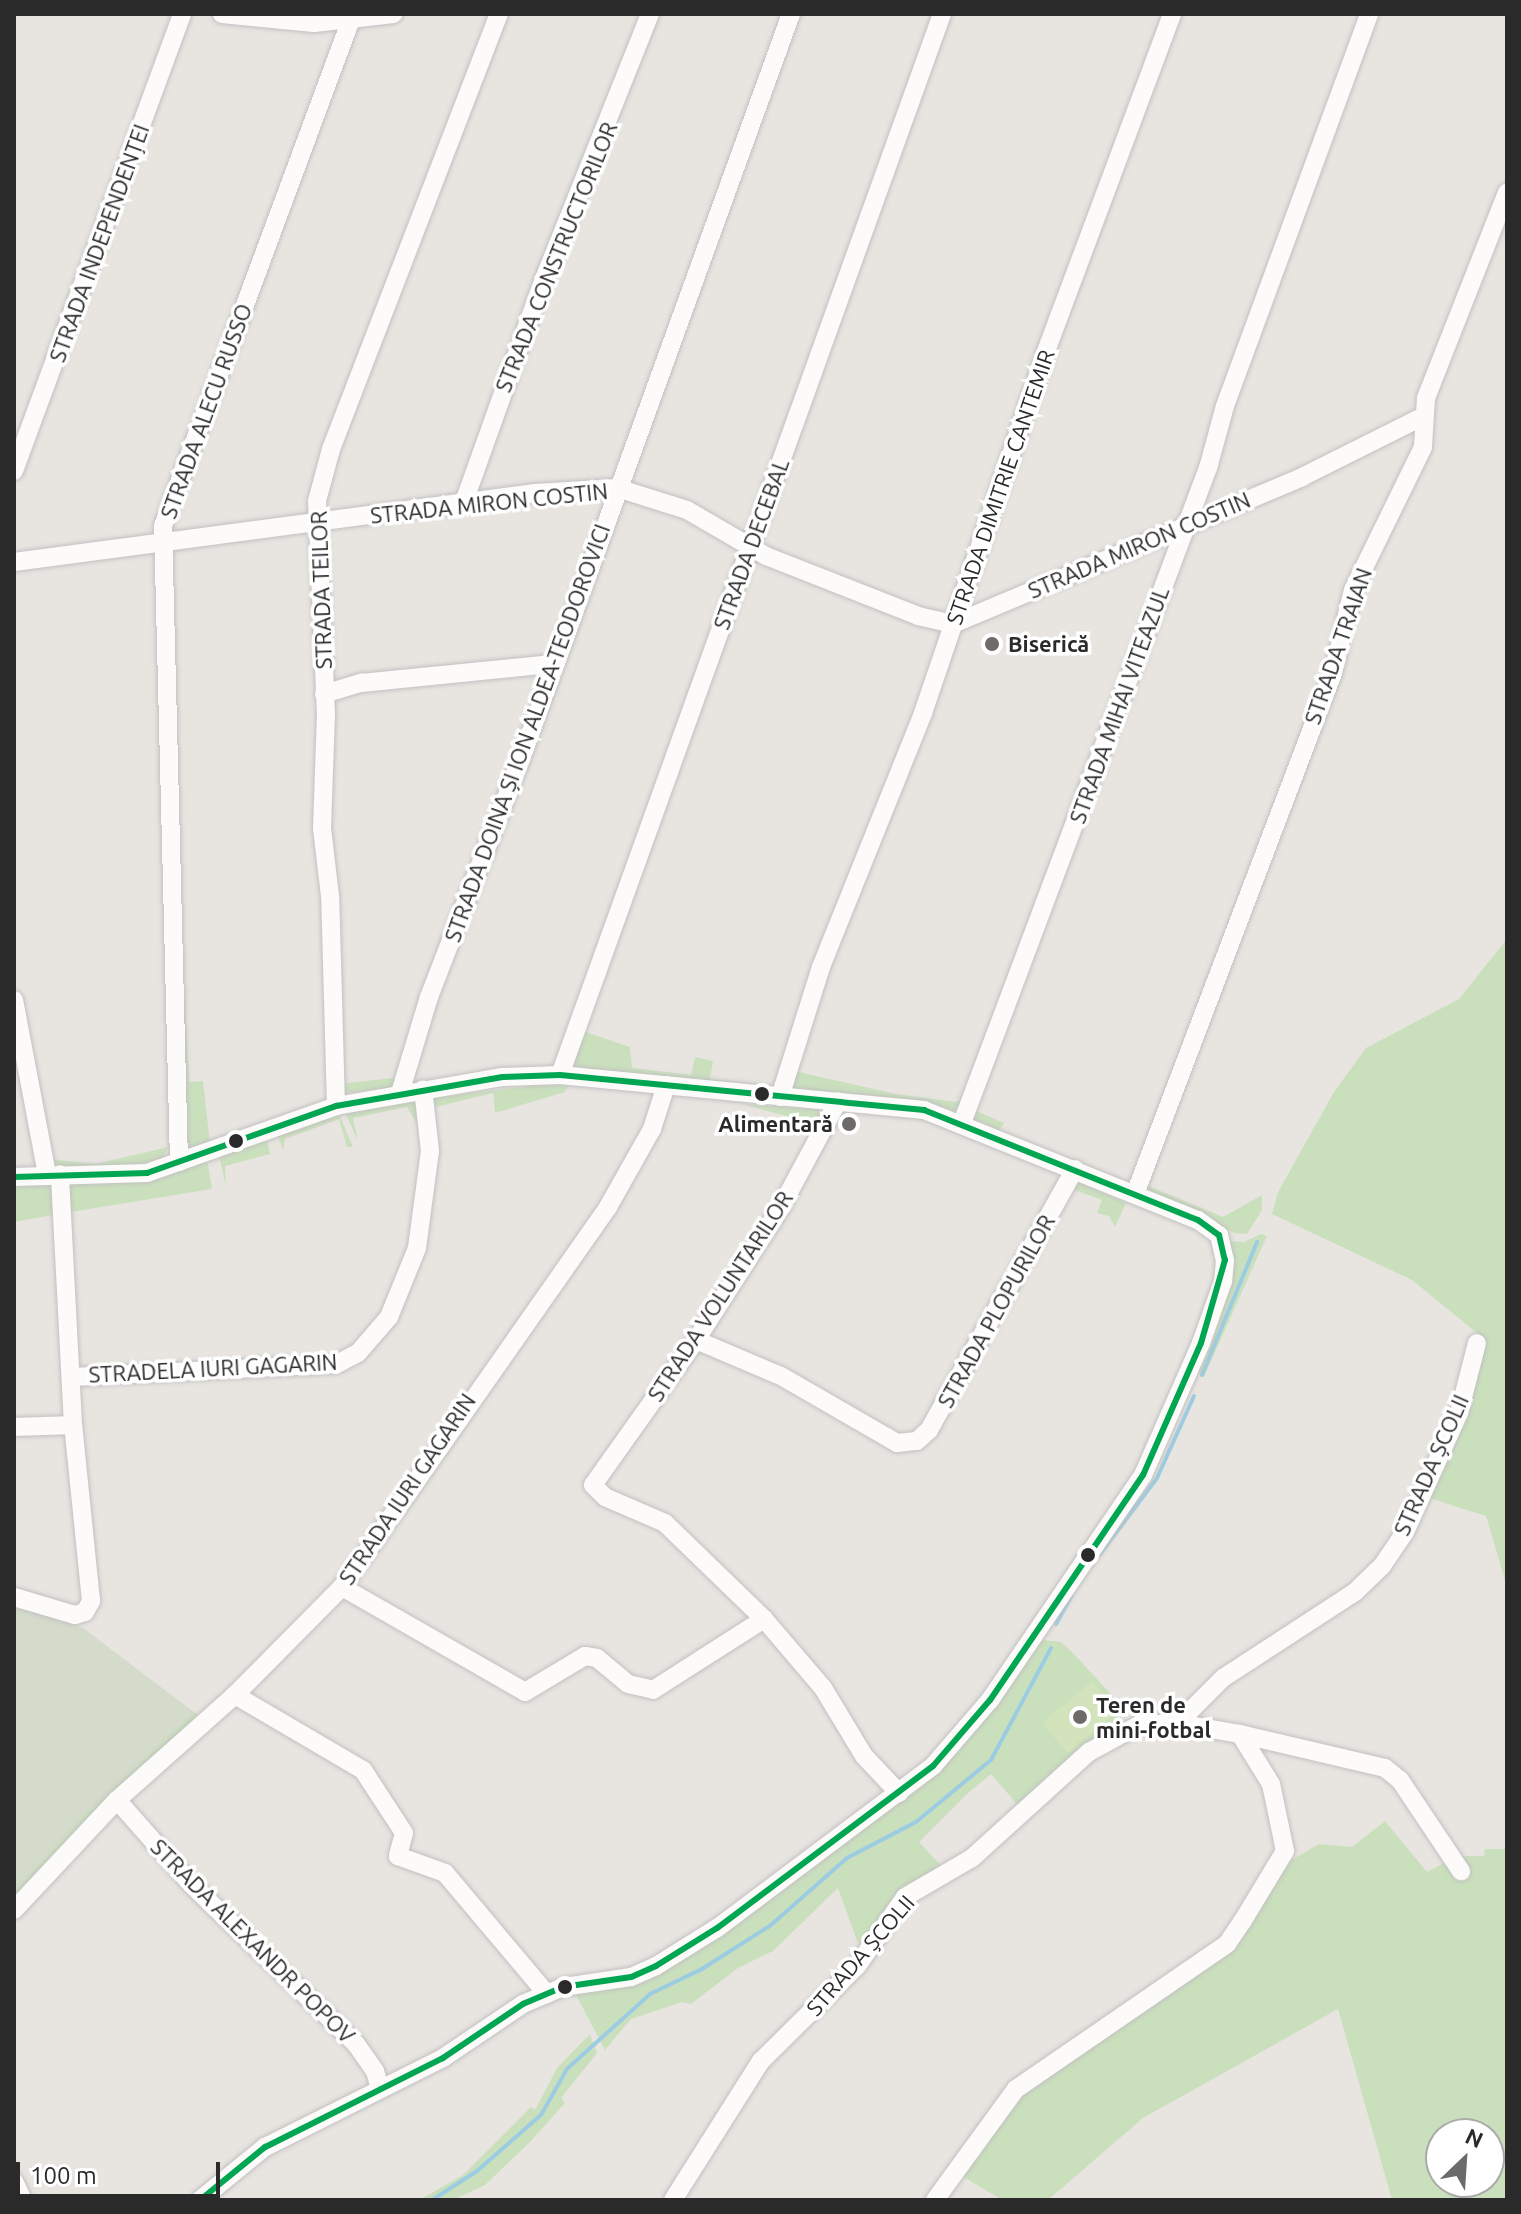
<!DOCTYPE html>
<meta charset="utf-8">
<style>
body{margin:0}
#map{position:relative;width:1521px;height:2214px;overflow:hidden;background:#e8e5e1;font-family:Ubuntu,sans-serif}
div>[style]{position:absolute}
[style*='--x']{left:calc(var(--x)*1px);top:calc(var(--y)*1px);width:calc(var(--w)*1px);rotate:calc(var(--a)*1deg)}
.green>*{inset:0;background:#cae0bd}
.cemetery>*{inset:0;background:#d4dbca}
.pitch>*{inset:0;background:#d3e3bb;transform-origin:0 0}
.stream>*{height:4px;margin:-2px;padding:0 2px;transform-origin:2px;border-radius:2px;background:#9ccce2}
.roads{filter:drop-shadow(0 0 2px #c2c1c1) drop-shadow(0 0 2px #c2c1c1)}
.minor>*{height:18px;margin:-9px;padding:0 9px;transform-origin:9px;border-radius:9px;background:#fcfbfa}
.bus-1>*{height:6px;margin:-3px;padding:0 3px;transform-origin:3px;border-radius:3px;background:#00a651}
.dots>*{width:22px;height:22px;translate:-50% -50%;box-sizing:border-box;border:4px solid #fff;border-radius:50%}
span{translate:-50% -50%;white-space:nowrap;text-align:center;line-height:1.15;-webkit-text-stroke:7px #fff;paint-order:stroke}
.street-label{font-size:22px;color:#2a2a2a}
.poi-label{font-size:22px;color:#2a2a2a;font-weight:700}
.left{translate:0 -50%;text-align:left}
.right{translate:-100% -50%;text-align:right}
.frame{position:absolute;inset:0;border:16px solid #2a2a2a;pointer-events:none}
.north{position:absolute;left:1425px;top:2118px;width:80px;height:80px;box-sizing:border-box;background:#fff;border:2px solid #aaa;border-radius:50%;rotate:25deg;font-size:22px;font-weight:700;line-height:32px;text-align:center;color:#2a2a2a}
.north::after{content:'';display:block;margin:auto;width:28px;height:36px;background:#6c6b6a;clip-path:polygon(50% 0,100% 100%,50% 72%,0 100%)}
.scale{position:absolute;left:16px;top:2162px;width:204px;height:36px;box-sizing:border-box;border:4px solid #2a2a2a;border-top:0;padding-left:10px;font-size:24px;line-height:28px;white-space:nowrap;color:#2a2a2a;-webkit-text-stroke:6px #fff;paint-order:stroke}
</style>
<div id="map">
<div class="green">
<i style="clip-path:polygon(1507px 939px,1507px 1587px,1486px 1516px,1429px 1498px,1483px 1338px,1412px 1280px,1272px 1214px,1278px 1192px,1334px 1092px,1366px 1048px,1459px 999px)"></i>
<i style="clip-path:polygon(185px 999px,189px 1082px,203px 1081px,210px 1143px,192px 1151px,186px 1149px,178px 1000px)"></i>
<i style="clip-path:polygon(583px 1031px,630px 1047px,632px 1068px,691px 1075px,695px 1057px,713px 1061px,710px 1079px,768px 1086px,575px 1068px,572px 1061px)"></i>
<i style="clip-path:polygon(794px 1071px,896px 1094px,956px 1102px,967px 1096px,955px 1111px,909px 1100px,792px 1088px)"></i>
<i style="clip-path:polygon(400px 1077px,393px 1088px,340px 1093px,340px 1084px)"></i>
<i style="clip-path:polygon(538px 1085px,568px 1086px,565px 1092px,495px 1113px,493px 1093px,436px 1107px,434px 1098px)"></i>
<i style="clip-path:polygon(417px 1101px,419px 1127px,407px 1107px,353px 1118px,358px 1141px,344px 1110px)"></i>
<i style="clip-path:polygon(742px 1104px,818px 1109px,820px 1117px,814px 1135px,808px 1132px,811px 1123px)"></i>
<i style="clip-path:polygon(974px 1110px,1004px 1123px,999px 1131px,973px 1119px)"></i>
<i style="clip-path:polygon(338px 1112px,353px 1147px,347px 1147px,339px 1119px,285px 1139px,283px 1151px,277px 1133px)"></i>
<i style="clip-path:polygon(266px 1136px,270px 1154px,225px 1166px,226px 1187px,219px 1155px)"></i>
<i style="clip-path:polygon(168px 1147px,162px 1160px,101px 1169px,56px 1168px,49px 1159px,96px 1164px)"></i>
<i style="clip-path:polygon(207px 1159px,212px 1189px,71px 1212px,65px 1219px,69px 1180px)"></i>
<i style="clip-path:polygon(1076px 1181px,1126px 1203px,1115px 1227px,1109px 1216px,1097px 1213px,1102px 1200px,1072px 1189px)"></i>
<i style="clip-path:polygon(52px 1183px,53px 1215px,14px 1222px,14px 1186px)"></i>
<i style="clip-path:polygon(1148px 1186px,1223px 1217px,1262px 1195px,1262px 1210px,1247px 1234px,1235px 1233px,1186px 1212px,1148px 1191px)"></i>
<i style="clip-path:polygon(1261px 1234px,1267px 1236px,1204px 1377px,1195px 1371px,1227px 1241px,1244px 1242px)"></i>
<i style="clip-path:polygon(1043px 1640px,1061px 1642px,1072px 1652px,1121px 1705px,1121px 1721px,1046px 1782px,1022px 1810px,991px 1774px,966px 1795px,919px 1842px,944px 1869px,858px 1953px,862px 1943px,857px 1941px,838px 1888px,773px 1951px,738px 1968px,691px 2004px,682px 2002px,631px 2019px,605px 2050px,575px 1993px,649px 1980px,702px 1947px,991px 1711px)"></i>
<i style="clip-path:polygon(194px 1712px,199px 1716px,14px 1900px,14px 1891px,85px 1814px)"></i>
<i style="clip-path:polygon(evenodd,1385px 1821px,1427px 1872px,1458px 1856px,1484px 1856px,1485px 1849px,1507px 1849px,1507px 2200px,1392px 2200px,1338px 2009px,1143px 2118px,1048px 2200px,1002px 2200px,962px 2176px,1007px 2106px,1229px 1951px,1280px 1867px,1319px 1844px,1352px 1847px,1385px 1821px,1441px 2134px,1489px 2134px,1489px 2182px,1441px 2182px,1441px 2134px)"></i>
<i style="clip-path:polygon(590px 2034px,597px 2053px,561px 2098px,565px 2103px,531px 2141px,485px 2185px,453px 2200px,419px 2200px,463px 2175px,531px 2107px,535px 2110px,557px 2068px)"></i>
</div>
<div class="cemetery">
<i style="clip-path:polygon(14px 1605px,83px 1628px,194px 1712px,85px 1814px,14px 1891px)"></i>
</div>
<div class="pitch">
<i style="left:1092px;top:1681px;width:40px;height:65px;rotate:50deg"></i>
</div>
<div class="stream">
<i style="--x:1202;--y:1375;--w:144;--a:-67.5"></i>
<i style="--x:1100;--y:1554;--w:95;--a:-53.1"></i>
<i style="--x:1157;--y:1478;--w:90;--a:-65.7"></i>
<i style="--x:1056;--y:1624;--w:33;--a:-61"></i>
<i style="--x:432;--y:2200;--w:54;--a:-32.8"></i>
<i style="--x:477;--y:2171;--w:85;--a:-41.2"></i>
<i style="--x:541;--y:2115;--w:53;--a:-60.5"></i>
<i style="--x:567;--y:2069;--w:112;--a:-42.1"></i>
<i style="--x:650;--y:1994;--w:58;--a:-25.7"></i>
<i style="--x:702;--y:1969;--w:82;--a:-32.5"></i>
<i style="--x:771;--y:1925;--w:101;--a:-41.4"></i>
<i style="--x:847;--y:1858;--w:78;--a:-27.6"></i>
<i style="--x:916;--y:1822;--w:97;--a:-39.6"></i>
<i style="--x:991;--y:1760;--w:127;--a:-61.8"></i>
</div>
<div class="roads">
<div class="minor">
<i style="--x:222;--y:14;--w:92;--a:5.6"></i>
<i style="--x:314;--y:23;--w:80;--a:-6.5"></i>
<i style="--x:14;--y:471;--w:487;--a:-69.8"></i>
<i style="--x:464;--y:502;--w:237;--a:-70.3"></i>
<i style="--x:544;--y:279;--w:285;--a:-68.2"></i>
<i style="--x:14;--y:562;--w:526;--a:-7.54"></i>
<i style="--x:535;--y:493;--w:82;--a:-3.5"></i>
<i style="--x:617;--y:488;--w:73;--a:17.4"></i>
<i style="--x:687;--y:510;--w:91;--a:30.2"></i>
<i style="--x:766;--y:556;--w:163;--a:21.5"></i>
<i style="--x:918;--y:616;--w:36;--a:13"></i>
<i style="--x:953;--y:624;--w:379;--a:-22.8"></i>
<i style="--x:1302;--y:477;--w:134;--a:-26.6"></i>
<i style="--x:324;--y:694;--w:39;--a:-17"></i>
<i style="--x:361;--y:683;--w:193;--a:-5.7"></i>
<i style="--x:14;--y:1000;--w:178;--a:79.3"></i>
<i style="--x:560;--y:1075;--w:1128;--a:-70.2"></i>
<i style="--x:400;--y:1093;--w:100;--a:-73.2"></i>
<i style="--x:429;--y:997;--w:255;--a:-68.9"></i>
<i style="--x:521;--y:759;--w:792;--a:-70.08"></i>
<i style="--x:780;--y:1097;--w:136;--a:-72.5"></i>
<i style="--x:821;--y:967;--w:274;--a:-68.1"></i>
<i style="--x:923;--y:713;--w:379;--a:-71.2"></i>
<i style="--x:1045;--y:354;--w:363;--a:-69.5"></i>
<i style="--x:336;--y:1106;--w:210;--a:-91.6"></i>
<i style="--x:330;--y:896;--w:68;--a:-96.7"></i>
<i style="--x:322;--y:828;--w:113;--a:-88"></i>
<i style="--x:326;--y:715;--w:214;--a:-92.4"></i>
<i style="--x:317;--y:501;--w:54;--a:-74.9"></i>
<i style="--x:331;--y:449;--w:466;--a:-68.9"></i>
<i style="--x:962;--y:1123;--w:700;--a:-69.42"></i>
<i style="--x:1208;--y:468;--w:64;--a:-74.7"></i>
<i style="--x:1225;--y:406;--w:418;--a:-69.8"></i>
<i style="--x:179;--y:1162;--w:636;--a:-91.44"></i>
<i style="--x:163;--y:526;--w:546;--a:-69.64"></i>
<i style="--x:14;--y:1177;--w:133;--a:-1.7"></i>
<i style="--x:147;--y:1173;--w:201;--a:-19.5"></i>
<i style="--x:336;--y:1106;--w:169;--a:-9.9"></i>
<i style="--x:503;--y:1077;--w:57;--a:-2"></i>
<i style="--x:560;--y:1075;--w:366;--a:5.5"></i>
<i style="--x:924;--y:1110;--w:295;--a:21.9"></i>
<i style="--x:1198;--y:1220;--w:26;--a:36"></i>
<i style="--x:1219;--y:1235;--w:26;--a:77"></i>
<i style="--x:1225;--y:1260;--w:21;--a:95"></i>
<i style="--x:1223;--y:1281;--w:66;--a:109.5"></i>
<i style="--x:1201;--y:1343;--w:144;--a:113.7"></i>
<i style="--x:1143;--y:1475;--w:272;--a:124.2"></i>
<i style="--x:990;--y:1700;--w:87;--a:130.8"></i>
<i style="--x:933;--y:1766;--w:270;--a:143.1"></i>
<i style="--x:717;--y:1928;--w:72;--a:148.1"></i>
<i style="--x:656;--y:1966;--w:27;--a:156"></i>
<i style="--x:631;--y:1977;--w:69;--a:171.6"></i>
<i style="--x:563;--y:1987;--w:43;--a:157"></i>
<i style="--x:523;--y:2004;--w:97;--a:146"></i>
<i style="--x:443;--y:2058;--w:199;--a:153.4"></i>
<i style="--x:265;--y:2147;--w:84;--a:140.8"></i>
<i style="--x:1135;--y:1194;--w:557;--a:-69.19"></i>
<i style="--x:1333;--y:673;--w:85;--a:-76.5"></i>
<i style="--x:1353;--y:590;--w:159;--a:-63.9"></i>
<i style="--x:1423;--y:447;--w:49;--a:-86.5"></i>
<i style="--x:1426;--y:398;--w:221;--a:-68.5"></i>
<i style="--x:696;--y:1340;--w:92;--a:23"></i>
<i style="--x:781;--y:1376;--w:134;--a:30"></i>
<i style="--x:897;--y:1443;--w:20;--a:-6"></i>
<i style="--x:917;--y:1441;--w:16;--a:-43"></i>
<i style="--x:929;--y:1430;--w:299;--a:-60.8"></i>
<i style="--x:72;--y:1377;--w:265;--a:-2.8"></i>
<i style="--x:337;--y:1364;--w:24;--a:-28"></i>
<i style="--x:358;--y:1353;--w:48;--a:-49.3"></i>
<i style="--x:389;--y:1317;--w:74;--a:-67.9"></i>
<i style="--x:417;--y:1248;--w:98;--a:-82.4"></i>
<i style="--x:430;--y:1151;--w:62;--a:-96.4"></i>
<i style="--x:14;--y:1427;--w:59;--a:-1.9"></i>
<i style="--x:342;--y:1587;--w:211;--a:29.8"></i>
<i style="--x:525;--y:1692;--w:70;--a:-31"></i>
<i style="--x:585;--y:1656;--w:12;--a:9"></i>
<i style="--x:597;--y:1658;--w:40;--a:40"></i>
<i style="--x:628;--y:1684;--w:26;--a:13"></i>
<i style="--x:653;--y:1690;--w:132;--a:-32.6"></i>
<i style="--x:764;--y:1619;--w:91;--a:49.5"></i>
<i style="--x:823;--y:1688;--w:79;--a:58.9"></i>
<i style="--x:864;--y:1756;--w:51;--a:46.6"></i>
<i style="--x:14;--y:1597;--w:64;--a:16.4"></i>
<i style="--x:75;--y:1615;--w:10;--a:-17"></i>
<i style="--x:85;--y:1612;--w:13;--a:-61"></i>
<i style="--x:91;--y:1601;--w:177;--a:-95.8"></i>
<i style="--x:73;--y:1425;--w:251;--a:-93"></i>
<i style="--x:764;--y:1619;--w:138;--a:-135.9"></i>
<i style="--x:665;--y:1523;--w:65;--a:-156.6"></i>
<i style="--x:605;--y:1497;--w:17;--a:-135"></i>
<i style="--x:593;--y:1485;--w:178;--a:-54.6"></i>
<i style="--x:696;--y:1340;--w:158;--a:-57.4"></i>
<i style="--x:781;--y:1207;--w:120;--a:-61.7"></i>
<i style="--x:235;--y:1695;--w:148;--a:30.4"></i>
<i style="--x:363;--y:1770;--w:75;--a:56.9"></i>
<i style="--x:404;--y:1833;--w:24;--a:105"></i>
<i style="--x:398;--y:1856;--w:50;--a:19.9"></i>
<i style="--x:445;--y:1873;--w:158;--a:49.9"></i>
<i style="--x:1178;--y:1723;--w:64;--a:-45"></i>
<i style="--x:1223;--y:1678;--w:158;--a:-33.1"></i>
<i style="--x:1355;--y:1592;--w:37;--a:-44"></i>
<i style="--x:1382;--y:1566;--w:41;--a:-55.9"></i>
<i style="--x:1405;--y:1532;--w:131;--a:-65.6"></i>
<i style="--x:1459;--y:1413;--w:72;--a:-75.6"></i>
<i style="--x:117;--y:1800;--w:113;--a:48.6"></i>
<i style="--x:192;--y:1885;--w:228;--a:44.1"></i>
<i style="--x:356;--y:2044;--w:33;--a:55"></i>
<i style="--x:375;--y:2071;--w:18;--a:74"></i>
<i style="--x:14;--y:1910;--w:151;--a:-46.9"></i>
<i style="--x:117;--y:1800;--w:158;--a:-41.7"></i>
<i style="--x:235;--y:1695;--w:152;--a:-45.3"></i>
<i style="--x:342;--y:1587;--w:464;--a:-55"></i>
<i style="--x:608;--y:1207;--w:90;--a:-60.6"></i>
<i style="--x:652;--y:1129;--w:46;--a:-72.3"></i>
<i style="--x:14;--y:2181;--w:21;--a:65"></i>
<i style="--x:673;--y:2200;--w:165;--a:-57.7"></i>
<i style="--x:761;--y:2061;--w:135;--a:-44.7"></i>
<i style="--x:857;--y:1966;--w:84;--a:-55.2"></i>
<i style="--x:905;--y:1897;--w:78;--a:-30.2"></i>
<i style="--x:972;--y:1858;--w:158;--a:-42.2"></i>
<i style="--x:1089;--y:1752;--w:57;--a:-28.4"></i>
<i style="--x:1139;--y:1725;--w:39;--a:-3"></i>
<i style="--x:1178;--y:1723;--w:63;--a:10.1"></i>
<i style="--x:1240;--y:1734;--w:149;--a:13.2"></i>
<i style="--x:1385;--y:1768;--w:19;--a:39"></i>
<i style="--x:1400;--y:1780;--w:110;--a:56.2"></i>
<i style="--x:935;--y:2200;--w:137;--a:-53.9"></i>
<i style="--x:1016;--y:2089;--w:256;--a:-34.5"></i>
<i style="--x:1227;--y:1944;--w:27;--a:-56"></i>
<i style="--x:1242;--y:1922;--w:83;--a:-58.8"></i>
<i style="--x:1285;--y:1851;--w:68;--a:-101.8"></i>
<i style="--x:1271;--y:1784;--w:59;--a:-121.8"></i>
</div>
</div>
<div class="bus-1">
<i style="--x:14;--y:1177;--w:133;--a:-1.7"></i>
<i style="--x:147;--y:1173;--w:201;--a:-19.5"></i>
<i style="--x:336;--y:1106;--w:169;--a:-9.9"></i>
<i style="--x:503;--y:1077;--w:57;--a:-2"></i>
<i style="--x:560;--y:1075;--w:366;--a:5.5"></i>
<i style="--x:924;--y:1110;--w:295;--a:21.9"></i>
<i style="--x:1198;--y:1220;--w:26;--a:36"></i>
<i style="--x:1219;--y:1235;--w:26;--a:77"></i>
<i style="--x:1225;--y:1260;--w:86;--a:106.1"></i>
<i style="--x:1201;--y:1343;--w:144;--a:113.7"></i>
<i style="--x:1143;--y:1475;--w:272;--a:124.2"></i>
<i style="--x:990;--y:1700;--w:87;--a:130.8"></i>
<i style="--x:933;--y:1766;--w:270;--a:143.1"></i>
<i style="--x:717;--y:1928;--w:72;--a:148.1"></i>
<i style="--x:656;--y:1966;--w:27;--a:156"></i>
<i style="--x:631;--y:1977;--w:69;--a:171.6"></i>
<i style="--x:563;--y:1987;--w:43;--a:157"></i>
<i style="--x:523;--y:2004;--w:97;--a:146"></i>
<i style="--x:443;--y:2058;--w:199;--a:153.4"></i>
<i style="--x:265;--y:2147;--w:84;--a:140.8"></i>
</div>
<div class="dots">
<i style="left:992px;top:644px;background:#6c6b6a"></i>
<i style="left:762px;top:1094px;background:#2a2a2a"></i>
<i style="left:849px;top:1124px;background:#6c6b6a"></i>
<i style="left:236px;top:1141px;background:#2a2a2a"></i>
<i style="left:1088px;top:1555px;background:#2a2a2a"></i>
<i style="left:1080px;top:1717px;background:#6c6b6a"></i>
<i style="left:565px;top:1987px;background:#2a2a2a"></i>
</div>
<div class="street-label">
<span style="left:99px;top:243px;rotate:-70deg">STRADA INDEPENDENȚEI</span>
<span style="left:556px;top:257px;rotate:-68deg">STRADA CONSTRUCTORILOR</span>
<span style="left:206px;top:411px;rotate:-70deg">STRADA ALECU RUSSO</span>
<span style="left:1000px;top:487px;rotate:-71deg">STRADA DIMITRIE CANTEMIR</span>
<span style="left:489px;top:503px;rotate:-6deg">STRADA MIRON COSTIN</span>
<span style="left:751px;top:544px;rotate:-70deg">STRADA DECEBAL</span>
<span style="left:1139px;top:545px;rotate:-23deg">STRADA MIRON COSTIN</span>
<span style="left:321px;top:590px;rotate:-92deg">STRADA TEILOR</span>
<span style="left:1338px;top:646px;rotate:-71deg">STRADA TRAIAN</span>
<span style="left:1119px;top:705px;rotate:-70deg">STRADA MIHAI VITEAZUL</span>
<span style="left:527px;top:733px;rotate:-70deg">STRADA DOINA ȘI ION ALDEA-TEODOROVICI</span>
<span style="left:720px;top:1296px;rotate:-57deg">STRADA VOLUNTARILOR</span>
<span style="left:996px;top:1311px;rotate:-61deg">STRADA PLOPURILOR</span>
<span style="left:213px;top:1368px;rotate:-3deg">STRADELA IURI GAGARIN</span>
<span style="left:1431px;top:1465px;rotate:-66deg">STRADA ȘCOLII</span>
<span style="left:407px;top:1489px;rotate:-56deg">STRADA IURI GAGARIN</span>
<span style="left:253px;top:1941px;rotate:45deg">STRADA ALEXANDR POPOV</span>
<span style="left:860px;top:1955px;rotate:-49deg">STRADA ȘCOLII</span>
</div>
<div class="poi-label">
<span class="left" style="left:1008px;top:644px">Biserică</span>
<span class="right" style="left:833px;top:1124px">Alimentară</span>
<span class="left" style="left:1096px;top:1717px">Teren de<br>mini-fotbal</span>
</div>
<div class="frame"></div>
<div class="north">N</div>
<div class="scale">100 m</div>
</div>
